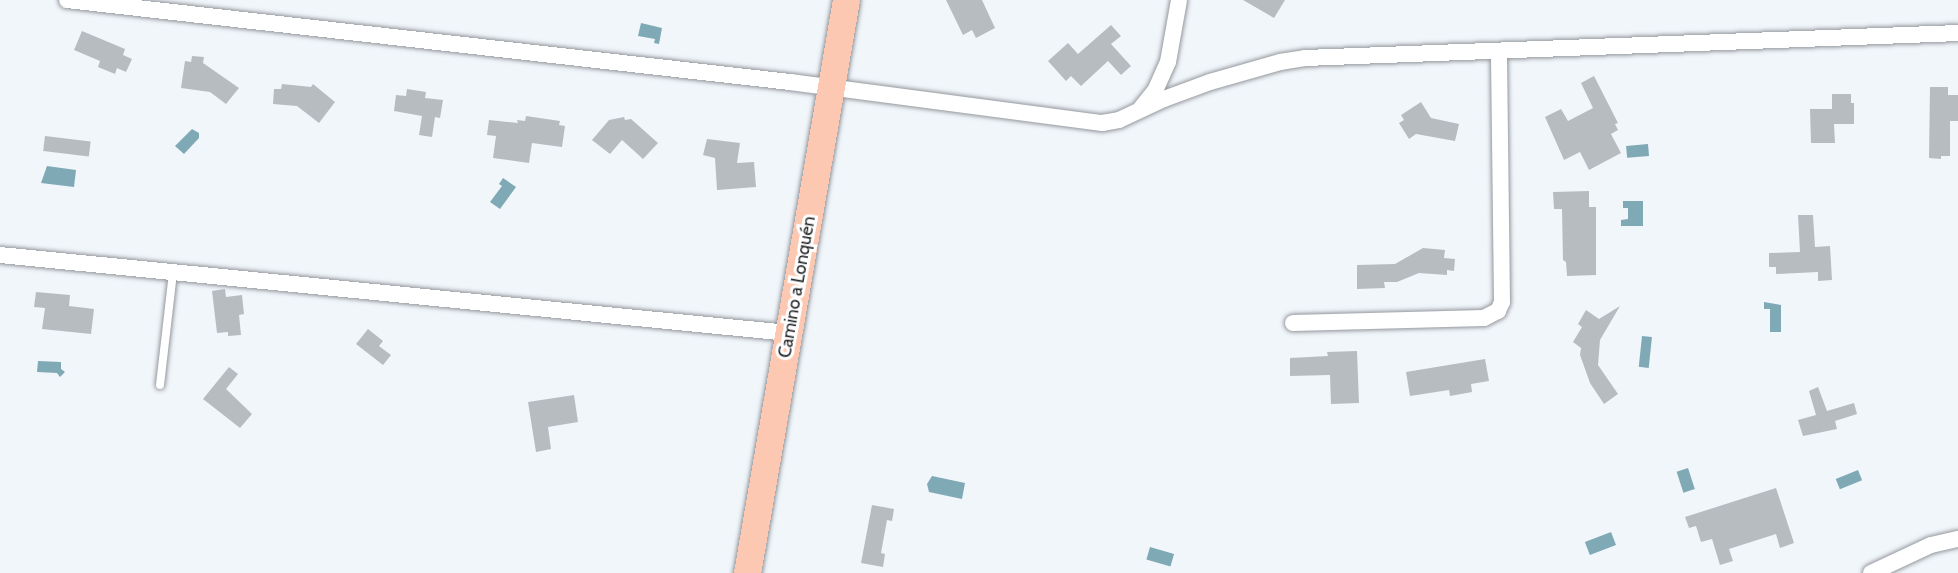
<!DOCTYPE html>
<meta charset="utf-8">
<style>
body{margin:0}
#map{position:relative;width:1958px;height:573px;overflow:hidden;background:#f1f6fb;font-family:Cabin,sans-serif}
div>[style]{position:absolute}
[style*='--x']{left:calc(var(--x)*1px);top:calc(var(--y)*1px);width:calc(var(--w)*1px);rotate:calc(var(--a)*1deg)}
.water>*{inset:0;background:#7fa9b5;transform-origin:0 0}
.building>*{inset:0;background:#b7bcc1;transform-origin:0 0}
.roads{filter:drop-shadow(0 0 2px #94989d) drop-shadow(0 0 2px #94989d)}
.lane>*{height:8px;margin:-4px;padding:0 4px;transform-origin:4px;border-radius:4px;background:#fff}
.street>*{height:16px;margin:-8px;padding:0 8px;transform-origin:8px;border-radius:8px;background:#fff}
.primary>*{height:27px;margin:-13.5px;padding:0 13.5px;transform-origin:13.5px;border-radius:13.5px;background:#fdc8b1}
span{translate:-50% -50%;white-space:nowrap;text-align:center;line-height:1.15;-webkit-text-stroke:6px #fff;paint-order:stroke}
.street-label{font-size:18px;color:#1f2123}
</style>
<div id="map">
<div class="water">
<i style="clip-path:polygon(641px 23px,662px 28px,659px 44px,654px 43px,655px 39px,638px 36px)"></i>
<i style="clip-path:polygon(192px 129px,199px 133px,199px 138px,184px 154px,175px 146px)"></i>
<i style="left:1648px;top:144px;width:12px;height:22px;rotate:85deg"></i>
<i style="clip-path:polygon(47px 166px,76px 170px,74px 187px,41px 183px)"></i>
<i style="clip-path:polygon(503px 178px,516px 187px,500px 209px,490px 202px,502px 186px,499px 184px)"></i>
<i style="clip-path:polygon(1623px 201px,1643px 201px,1643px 226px,1621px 226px,1621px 220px,1628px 219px,1628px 208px,1623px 208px)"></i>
<i style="clip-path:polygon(1764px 302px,1781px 305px,1781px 332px,1770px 332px,1770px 309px,1764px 309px)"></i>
<i style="left:1642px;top:336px;width:10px;height:31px;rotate:6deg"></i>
<i style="clip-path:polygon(38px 361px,61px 362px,61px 369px,65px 372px,60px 377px,57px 373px,37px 372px)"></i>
<i style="left:1688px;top:468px;width:22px;height:12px;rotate:72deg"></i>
<i style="left:1858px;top:470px;width:11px;height:24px;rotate:68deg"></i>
<i style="clip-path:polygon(932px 476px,965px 483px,962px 499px,929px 492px,927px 484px)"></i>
<i style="left:1611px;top:532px;width:14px;height:28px;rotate:69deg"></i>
<i style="left:1150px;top:547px;width:25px;height:13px;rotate:16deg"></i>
</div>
<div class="building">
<i style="clip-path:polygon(946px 0,982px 0,995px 28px,976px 38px,972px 30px,963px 35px)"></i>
<i style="clip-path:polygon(1243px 0,1285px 0,1274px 18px)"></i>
<i style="clip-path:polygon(1111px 25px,1121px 36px,1111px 44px,1131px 66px,1121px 75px,1108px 61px,1081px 86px,1071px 76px,1066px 81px,1048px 61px,1068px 43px,1078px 54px)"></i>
<i style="clip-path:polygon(82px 31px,125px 49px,123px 55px,132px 59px,126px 72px,117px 68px,115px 74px,98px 67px,100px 61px,74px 50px)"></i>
<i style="clip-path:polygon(192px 56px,204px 57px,203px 63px,239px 88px,226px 104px,210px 92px,181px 88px,185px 61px,191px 62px)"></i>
<i style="clip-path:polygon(1594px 76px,1618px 123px,1615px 124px,1618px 130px,1611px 134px,1621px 153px,1589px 170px,1580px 152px,1564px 160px,1545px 117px,1561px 109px,1568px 121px,1593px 108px,1581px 83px)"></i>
<i style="clip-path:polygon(282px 84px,311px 87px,313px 84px,335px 102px,319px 123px,297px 106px,273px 104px,274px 89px,281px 89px)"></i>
<i style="clip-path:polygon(1930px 87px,1948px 87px,1948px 95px,1958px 95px,1958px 121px,1950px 121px,1950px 156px,1941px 156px,1941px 159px,1929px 158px)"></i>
<i style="clip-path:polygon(407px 89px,426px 92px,425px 98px,443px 100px,440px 118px,435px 117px,432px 137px,419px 135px,422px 116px,394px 111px,396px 95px,406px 96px)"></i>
<i style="clip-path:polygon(1832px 94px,1851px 94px,1851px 103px,1854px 103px,1854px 124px,1834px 124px,1835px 143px,1811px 143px,1810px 109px,1832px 109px)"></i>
<i style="clip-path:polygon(1421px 102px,1431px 118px,1459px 124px,1455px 141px,1416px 134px,1409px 139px,1399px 123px,1404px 120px,1401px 115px)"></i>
<i style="clip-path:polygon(526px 116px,560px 121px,559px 125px,565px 126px,562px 147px,532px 143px,529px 163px,493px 158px,496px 136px,487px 135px,489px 120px,518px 123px,517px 120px,525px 121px)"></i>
<i style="clip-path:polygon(624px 117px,625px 120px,631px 119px,658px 143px,643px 159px,622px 140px,610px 154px,592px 140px,609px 120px)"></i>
<i style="left:45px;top:136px;width:46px;height:15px;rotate:7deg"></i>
<i style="clip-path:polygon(707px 139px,740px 143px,737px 163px,754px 162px,756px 187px,717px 190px,715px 158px,703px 155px)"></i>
<i style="clip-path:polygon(1589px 191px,1589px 207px,1596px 207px,1596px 275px,1567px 276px,1566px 262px,1563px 260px,1562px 209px,1554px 209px,1553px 192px)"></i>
<i style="clip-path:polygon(1798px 215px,1813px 215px,1815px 247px,1830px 246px,1832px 280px,1818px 281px,1818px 272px,1776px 274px,1776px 267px,1769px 267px,1769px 253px,1800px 252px)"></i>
<i style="clip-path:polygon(1423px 248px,1445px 250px,1444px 258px,1455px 259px,1454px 271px,1447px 270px,1447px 275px,1419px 273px,1397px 282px,1384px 282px,1385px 288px,1357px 289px,1357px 265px,1395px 264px)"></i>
<i style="clip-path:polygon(225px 289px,226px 297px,242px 295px,244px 314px,239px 315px,241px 335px,228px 336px,228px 332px,217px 333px,212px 291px)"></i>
<i style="clip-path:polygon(36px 292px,70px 295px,69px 306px,94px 309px,91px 334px,42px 329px,45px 308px,34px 307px)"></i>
<i style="clip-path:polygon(1620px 306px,1600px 340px,1598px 365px,1618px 394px,1604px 404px,1590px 383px,1580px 355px,1581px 348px,1573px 342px,1582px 327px,1578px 324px,1586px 310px,1599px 319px)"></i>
<i style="clip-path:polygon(368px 329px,383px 341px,379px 346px,391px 355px,383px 365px,356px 344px)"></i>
<i style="clip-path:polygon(1357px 351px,1359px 403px,1331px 404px,1330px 375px,1290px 376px,1290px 358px,1328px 356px,1327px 352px)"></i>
<i style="clip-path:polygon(1485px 359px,1489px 381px,1471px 384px,1472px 392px,1450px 396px,1449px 390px,1410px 396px,1406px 372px)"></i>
<i style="clip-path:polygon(229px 367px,238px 374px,226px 389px,252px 414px,240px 428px,203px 399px)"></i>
<i style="clip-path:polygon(1818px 387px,1827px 411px,1854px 403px,1857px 414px,1835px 421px,1837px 429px,1803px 436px,1798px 420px,1816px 415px,1809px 391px)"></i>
<i style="clip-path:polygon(574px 395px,578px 422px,548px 427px,551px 449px,536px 452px,528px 402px)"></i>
<i style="clip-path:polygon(1776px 488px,1794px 543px,1780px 548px,1776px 534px,1729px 549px,1733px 561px,1720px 565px,1712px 539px,1701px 542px,1696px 526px,1689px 528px,1685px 517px)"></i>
<i style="clip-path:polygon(872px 505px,894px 509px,892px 521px,887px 520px,881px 553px,885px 554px,883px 567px,861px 563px)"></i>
</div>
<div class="roads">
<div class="lane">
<i style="--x:160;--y:385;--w:114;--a:-83.4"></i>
</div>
<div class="street">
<i style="--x:67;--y:0;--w:728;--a:6.47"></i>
<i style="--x:790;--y:82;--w:315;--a:7.5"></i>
<i style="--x:1102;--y:123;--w:17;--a:-10"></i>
<i style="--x:1119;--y:120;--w:50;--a:-25"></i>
<i style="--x:1164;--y:99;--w:49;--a:-20.3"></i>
<i style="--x:1210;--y:82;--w:73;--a:-15.9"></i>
<i style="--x:1280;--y:62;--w:25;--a:-9"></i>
<i style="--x:1305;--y:58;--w:653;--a:-2.19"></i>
<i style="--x:1141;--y:108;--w:22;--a:-51"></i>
<i style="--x:1155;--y:91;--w:32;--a:-66"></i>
<i style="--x:1168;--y:62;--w:63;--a:-79.9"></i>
<i style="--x:0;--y:255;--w:793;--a:5.65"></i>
<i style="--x:1293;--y:323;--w:191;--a:-1.5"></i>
<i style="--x:1484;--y:318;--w:16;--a:-27"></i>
<i style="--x:1498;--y:311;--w:10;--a:-66"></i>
<i style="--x:1502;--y:302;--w:250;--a:-90.7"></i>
<i style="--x:1871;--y:573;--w:66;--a:-25"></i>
<i style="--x:1931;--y:545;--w:28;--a:-13"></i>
</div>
<div class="primary">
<i style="--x:747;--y:573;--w:581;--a:-80.2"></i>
</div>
</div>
<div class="street-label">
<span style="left:797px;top:287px;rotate:-80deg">Camino a Lonquén</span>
</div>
</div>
